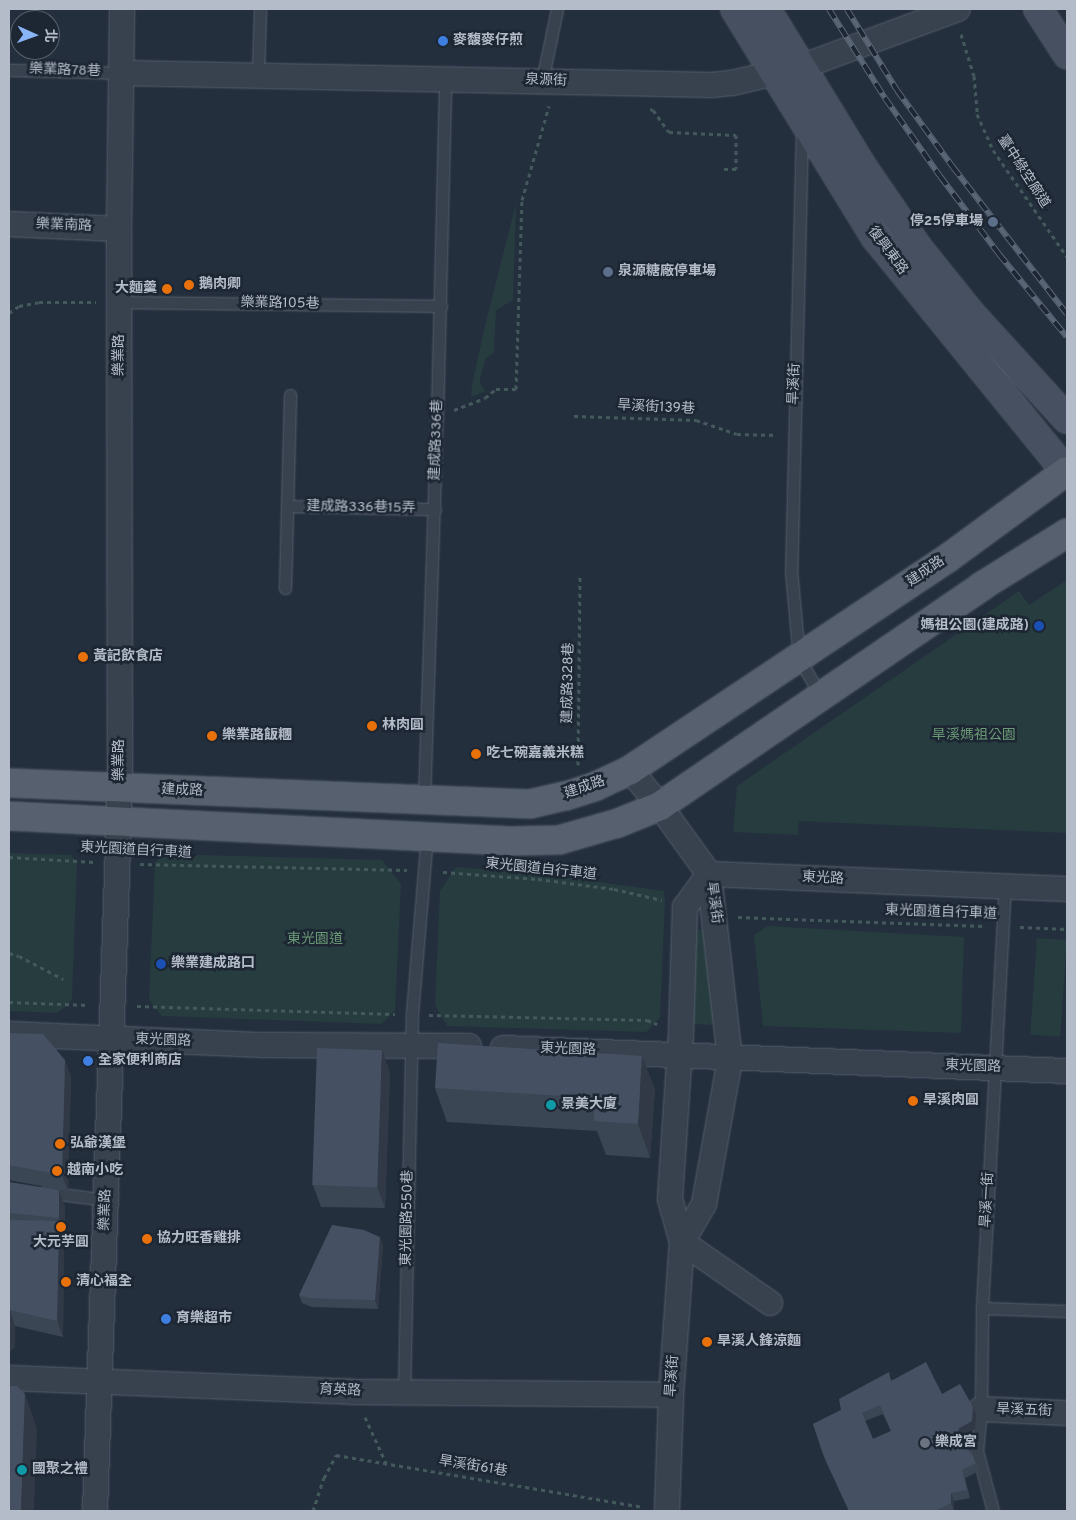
<!DOCTYPE html>
<meta charset="utf-8">
<style>
body{margin:0}
#map{position:relative;width:1076px;height:1520px;overflow:hidden;background:#242f3e;font-family:Overpass,"Noto Sans TC",sans-serif}
div>[style]{position:absolute}
[style*='--x']{left:calc(var(--x)*1px);top:calc(var(--y)*1px);width:calc(var(--w)*1px);rotate:calc(var(--a)*1deg)}
.green>*{inset:0;background:#263c3f;transform-origin:0 0}
.path>*{height:3px;margin-top:-1.5px;transform-origin:0;background:repeating-linear-gradient(90deg,#44595c 0 4px,transparent 0 8px)}
.roads{filter:drop-shadow(0 0 1px #565f6c) drop-shadow(0 0 1px #565f6c)}
.lane>*{height:11px;margin:-5.5px;padding:0 5.5px;transform-origin:5.5px;border-radius:5.5px;background:#38414e}
.street>*{height:24px;margin:-12px;padding:0 12px;transform-origin:12px;border-radius:12px;background:#38414e}
.secondary>*{height:28px;margin:-14px;padding:0 14px;transform-origin:14px;border-radius:14px;background:#465061}
.primary>*{height:28px;margin:-14px;padding:0 14px;transform-origin:14px;border-radius:14px;background:#56606e}
.rail>*{height:5.5px;margin-top:-2.75px;transform-origin:0;background:repeating-linear-gradient(90deg,#1d2633 0 11px,#5a6575 0 22px);box-sizing:border-box;border-block:1px solid #5a6575}
.wall>*{inset:0;background:#3b4654}
.shaded-wall>*{inset:0;background:#303945}
.building>*{inset:0;background:#455162;transform-origin:0 0}
.dots>*{width:14px;height:14px;translate:-50% -50%;box-sizing:border-box;border:2px solid #1d2633;border-radius:50%}
span{translate:-50% -50%;white-space:nowrap;text-align:center;line-height:1.15;-webkit-text-stroke:5px #1d2633;paint-order:stroke}
.poi-label{font-size:14px;color:#b4bcc9;font-weight:700}
.left{translate:0 -50%;text-align:left}
.right{translate:-100% -50%;text-align:right}
.street-label{font-size:14px;color:#b4bcc9}
.park-label{font-size:14px;color:#6b9a76}
.frame{position:absolute;inset:0;border:10px solid #b4bcc9;pointer-events:none}
.north{position:absolute;left:10px;top:10px;width:50px;height:50px;box-sizing:border-box;background:#1d2633;border:1px solid #59626f;border-radius:50%;rotate:92deg;font-size:14px;font-weight:700;line-height:20px;text-align:center;color:#b4bcc9}
.north::after{content:'';display:block;margin:auto;width:18px;height:22px;background:#8ab4f8;clip-path:polygon(50% 0,100% 100%,50% 72%,0 100%)}
</style>
<div id="map">
<div class="green">
<i style="clip-path:polygon(516px 204px,513px 300px,496px 310px,494px 352px,486px 358px,480px 378px,480px 384px,486px 391px,471px 397px,472px 385px,487px 317px)"></i>
<i style="clip-path:polygon(1067px 580px,1067px 833px,799px 821px,798px 835px,733px 832px,737px 786px,1019px 591px,1029px 605px)"></i>
<i style="clip-path:polygon(9px 853px,71px 855px,77px 862px,72px 998px,69px 1004px,57px 1013px,9px 1011px)"></i>
<i style="clip-path:polygon(165px 854px,382px 860px,401px 884px,395px 1010px,382px 1024px,162px 1016px,149px 1000px,155px 862px)"></i>
<i style="clip-path:polygon(456px 867px,540px 874px,664px 891px,665px 900px,660px 1018px,646px 1032px,447px 1026px,435px 1005px,440px 891px)"></i>
<i style="clip-path:polygon(767px 926px,964px 937px,961px 1033px,763px 1026px,754px 935px)"></i>
<i style="clip-path:polygon(694px 930px,703px 930px,715px 1017px,712px 1025px,694px 1024px,691px 1017px)"></i>
<i style="left:1037px;top:938px;width:30px;height:97px;rotate:4deg"></i>
</div>
<div class="path">
<i style="--x:961;--y:34;--w:44;--a:72.8"></i>
<i style="--x:974;--y:76;--w:38;--a:85"></i>
<i style="--x:977;--y:114;--w:39;--a:66"></i>
<i style="--x:993;--y:150;--w:130;--a:55.3"></i>
<i style="--x:650;--y:109;--w:3;--a:18"></i>
<i style="--x:653;--y:110;--w:27;--a:54"></i>
<i style="--x:669;--y:132;--w:67;--a:2.6"></i>
<i style="--x:736;--y:135;--w:34;--a:90"></i>
<i style="--x:736;--y:169;--w:14;--a:180"></i>
<i style="--x:9;--y:313;--w:12;--a:-35"></i>
<i style="--x:19;--y:306;--w:20;--a:-11"></i>
<i style="--x:39;--y:302;--w:57;--a:0"></i>
<i style="--x:454;--y:410;--w:33;--a:-21"></i>
<i style="--x:485;--y:398;--w:14;--a:-39"></i>
<i style="--x:496;--y:389;--w:20;--a:0"></i>
<i style="--x:516;--y:389;--w:189;--a:-88.2"></i>
<i style="--x:522;--y:200;--w:98;--a:-74"></i>
<i style="--x:574;--y:416;--w:122;--a:1.9"></i>
<i style="--x:696;--y:420;--w:43;--a:18.9"></i>
<i style="--x:737;--y:434;--w:40;--a:1.4"></i>
<i style="--x:578;--y:765;--w:191;--a:-89.4"></i>
<i style="--x:9;--y:857;--w:85;--a:3.4"></i>
<i style="--x:140;--y:864;--w:267;--a:1.3"></i>
<i style="--x:443;--y:872;--w:95;--a:4.2"></i>
<i style="--x:538;--y:879;--w:77;--a:7.5"></i>
<i style="--x:614;--y:889;--w:49;--a:12.9"></i>
<i style="--x:738;--y:917;--w:246;--a:2.1"></i>
<i style="--x:1020;--y:927;--w:47;--a:2.4"></i>
<i style="--x:9;--y:953;--w:10;--a:17"></i>
<i style="--x:19;--y:956;--w:50;--a:27.6"></i>
<i style="--x:9;--y:1002;--w:79;--a:2.2"></i>
<i style="--x:137;--y:1006;--w:258;--a:1.8"></i>
<i style="--x:429;--y:1015;--w:218;--a:1.3"></i>
<i style="--x:647;--y:1020;--w:11;--a:22"></i>
<i style="--x:365;--y:1417;--w:51;--a:65.5"></i>
<i style="--x:313;--y:1511;--w:35;--a:-72"></i>
<i style="--x:324;--y:1478;--w:26;--a:-62"></i>
<i style="--x:336;--y:1455;--w:310;--a:9.6"></i>
</div>
<div class="roads">
<div class="lane">
<i style="--x:9;--y:70;--w:112;--a:1.5"></i>
<i style="--x:258;--y:74;--w:65;--a:-88.2"></i>
<i style="--x:542;--y:81;--w:74;--a:-78.2"></i>
<i style="--x:802;--y:130;--w:440;--a:91.4"></i>
<i style="--x:791;--y:570;--w:88;--a:84.8"></i>
<i style="--x:799;--y:658;--w:43;--a:60.4"></i>
<i style="--x:120;--y:302;--w:321;--a:0.7"></i>
<i style="--x:287;--y:506;--w:148;--a:1.2"></i>
<i style="--x:285;--y:588;--w:193;--a:-88.5"></i>
<i style="--x:424;--y:800;--w:383;--a:-88.1"></i>
<i style="--x:437;--y:417;--w:338;--a:-88.6"></i>
<i style="--x:45;--y:1192;--w:62;--a:7.5"></i>
<i style="--x:982;--y:1308;--w:85;--a:2"></i>
<i style="--x:404;--y:1393;--w:379;--a:-88.8"></i>
<i style="--x:412;--y:1014;--w:179;--a:-85.2"></i>
<i style="--x:993;--y:1511;--w:62;--a:-104.9"></i>
<i style="--x:977;--y:1451;--w:42;--a:-84.6"></i>
<i style="--x:981;--y:1409;--w:101;--a:-89.4"></i>
<i style="--x:982;--y:1308;--w:422;--a:-86.9"></i>
</div>
<div class="street">
<i style="--x:121;--y:73;--w:591;--a:1.16"></i>
<i style="--x:712;--y:85;--w:20;--a:-6"></i>
<i style="--x:732;--y:83;--w:71;--a:-13.1"></i>
<i style="--x:801;--y:67;--w:167;--a:-20.3"></i>
<i style="--x:9;--y:224;--w:110;--a:2.6"></i>
<i style="--x:630;--y:770;--w:47;--a:50.2"></i>
<i style="--x:660;--y:806;--w:84;--a:54.2"></i>
<i style="--x:709;--y:874;--w:358;--a:2.4"></i>
<i style="--x:9;--y:1034;--w:255;--a:2.5"></i>
<i style="--x:264;--y:1045;--w:205;--a:0.3"></i>
<i style="--x:503;--y:1048;--w:564;--a:2.34"></i>
<i style="--x:682;--y:1242;--w:44;--a:-59.9"></i>
<i style="--x:704;--y:1204;--w:147;--a:-79.8"></i>
<i style="--x:730;--y:1059;--w:186;--a:-96.5"></i>
<i style="--x:682;--y:1242;--w:107;--a:34.7"></i>
<i style="--x:9;--y:1378;--w:345;--a:2.3"></i>
<i style="--x:354;--y:1392;--w:317;--a:0.5"></i>
<i style="--x:981;--y:1409;--w:86;--a:2.7"></i>
<i style="--x:95;--y:1511;--w:722;--a:-88.02"></i>
<i style="--x:120;--y:789;--w:560;--a:-90.1"></i>
<i style="--x:119;--y:229;--w:220;--a:-89.2"></i>
<i style="--x:667;--y:1511;--w:116;--a:-88"></i>
<i style="--x:671;--y:1395;--w:153;--a:-85.9"></i>
<i style="--x:682;--y:1242;--w:45;--a:-105.6"></i>
<i style="--x:670;--y:1199;--w:165;--a:-86.2"></i>
<i style="--x:681;--y:1034;--w:127;--a:-88.2"></i>
<i style="--x:685;--y:907;--w:41;--a:-54"></i>
</div>
<div class="secondary">
<i style="--x:735;--y:9;--w:269;--a:58.4"></i>
<i style="--x:876;--y:238;--w:303;--a:50.9"></i>
<i style="--x:766;--y:9;--w:186;--a:58.6"></i>
<i style="--x:863;--y:168;--w:97;--a:55.5"></i>
<i style="--x:918;--y:248;--w:85;--a:51.2"></i>
<i style="--x:971;--y:314;--w:142;--a:47.6"></i>
<i style="--x:1038;--y:9;--w:54;--a:57.2"></i>
</div>
<div class="primary">
<i style="--x:9;--y:783;--w:521;--a:2.31"></i>
<i style="--x:530;--y:804;--w:37;--a:-13"></i>
<i style="--x:566;--y:796;--w:32;--a:-18"></i>
<i style="--x:596;--y:786;--w:38;--a:-25"></i>
<i style="--x:630;--y:770;--w:382;--a:-33.7"></i>
<i style="--x:948;--y:558;--w:147;--a:-36.2"></i>
<i style="--x:9;--y:816;--w:503;--a:2.85"></i>
<i style="--x:511;--y:841;--w:48;--a:-1.2"></i>
<i style="--x:559;--y:840;--w:61;--a:-16.1"></i>
<i style="--x:618;--y:823;--w:45;--a:-22"></i>
<i style="--x:660;--y:806;--w:390;--a:-34.3"></i>
<i style="--x:982;--y:586;--w:100;--a:-31.9"></i>
</div>
</div>
<div class="rail">
<i style="--x:829;--y:9;--w:105;--a:57.8"></i>
<i style="--x:885;--y:98;--w:95;--a:54.8"></i>
<i style="--x:940;--y:176;--w:98;--a:52.9"></i>
<i style="--x:999;--y:254;--w:107;--a:50.7"></i>
<i style="--x:847;--y:9;--w:95;--a:58.3"></i>
<i style="--x:897;--y:90;--w:95;--a:54"></i>
<i style="--x:953;--y:167;--w:186;--a:52.2"></i>
</div>
<div class="wall">
<i style="clip-path:polygon(9px 1033px,71px 1076px,68px 1191px,9px 1180px)"></i>
<i style="clip-path:polygon(390px 1072px,385px 1208px,321px 1207px,313px 1185px)"></i>
<i style="clip-path:polygon(435px 1088px,655px 1089px,650px 1158px,606px 1155px,597px 1131px,447px 1122px)"></i>
<i style="clip-path:polygon(9px 1182px,65px 1206px,65px 1234px,63px 1233px,64px 1237px,63px 1337px,15px 1326px,15px 1347px,9px 1352px)"></i>
<i style="clip-path:polygon(383px 1245px,378px 1309px,312px 1307px,302px 1303px,299px 1295px)"></i>
<i style="clip-path:polygon(evenodd,892px 1380px,942px 1394px,976px 1415px,975px 1429px,962px 1437px,976px 1463px,979px 1471px,965px 1478px,970px 1498px,954px 1501px,954px 1511px,849px 1511px,826px 1462px,813px 1424px,841px 1410px,892px 1380px,883px 1414px,891px 1431px,873px 1439px,865px 1421px,883px 1414px)"></i>
</div>
<div class="shaded-wall">
<i style="clip-path:polygon(382px 1050px,390px 1072px,385px 1208px,377px 1186px)"></i>
<i style="clip-path:polygon(642px 1056px,655px 1089px,650px 1158px,638px 1124px)"></i>
<i style="clip-path:polygon(65px 1060px,71px 1076px,68px 1191px,62px 1175px)"></i>
<i style="clip-path:polygon(59px 1190px,65px 1206px,65px 1234px,59px 1218px)"></i>
<i style="clip-path:polygon(59px 1221px,64px 1237px,63px 1337px,57px 1321px)"></i>
<i style="clip-path:polygon(380px 1237px,383px 1245px,378px 1309px,375px 1300px)"></i>
<i style="clip-path:polygon(10px 1310px,15px 1326px,15px 1347px,9px 1352px)"></i>
<i style="clip-path:polygon(25px 1394px,37px 1428px,34px 1511px,21px 1511px)"></i>
<i style="clip-path:polygon(973px 1407px,976px 1415px,975px 1429px,961px 1438px,958px 1429px)"></i>
<i style="clip-path:polygon(951px 1493px,954px 1501px,954px 1511px,951px 1503px)"></i>
</div>
<div class="building">
<i style="clip-path:polygon(9px 1033px,43px 1034px,65px 1060px,62px 1175px,9px 1165px)"></i>
<i style="clip-path:polygon(438px 1043px,642px 1056px,638px 1124px,594px 1121px,595px 1098px,435px 1088px)"></i>
<i style="left:317px;top:1048px;width:65px;height:137px;rotate:2deg"></i>
<i style="clip-path:polygon(9px 1182px,59px 1190px,59px 1218px,9px 1213px)"></i>
<i style="clip-path:polygon(9px 1220px,59px 1221px,57px 1321px,10px 1310px,10px 1332px,9px 1332px)"></i>
<i style="clip-path:polygon(332px 1225px,364px 1230px,380px 1237px,375px 1300px,309px 1298px,299px 1295px)"></i>
<i style="clip-path:polygon(evenodd,926px 1362px,942px 1394px,960px 1384px,973px 1407px,972px 1421px,958px 1429px,976px 1463px,962px 1470px,967px 1490px,951px 1493px,951px 1503px,935px 1511px,849px 1511px,823px 1454px,813px 1424px,841px 1410px,839px 1399px,889px 1372px,891px 1381px,926px 1362px,880px 1405px,891px 1431px,873px 1439px,862px 1413px,880px 1405px)"></i>
<i style="clip-path:polygon(9px 1386px,17px 1386px,25px 1394px,21px 1511px,9px 1511px)"></i>
</div>
<div class="dots">
<i style="left:443px;top:41px;background:#3f7fe0"></i>
<i style="left:993px;top:222px;background:#5c6f8a"></i>
<i style="left:608px;top:272px;background:#5c6f8a"></i>
<i style="left:189px;top:285px;background:#e8710a"></i>
<i style="left:167px;top:289px;background:#e8710a"></i>
<i style="left:1039px;top:626px;background:#1a4fb4"></i>
<i style="left:83px;top:657px;background:#e8710a"></i>
<i style="left:372px;top:726px;background:#e8710a"></i>
<i style="left:212px;top:736px;background:#e8710a"></i>
<i style="left:476px;top:754px;background:#e8710a"></i>
<i style="left:161px;top:964px;background:#1a4fb4"></i>
<i style="left:88px;top:1061px;background:#3f7fe0"></i>
<i style="left:913px;top:1101px;background:#e8710a"></i>
<i style="left:551px;top:1105px;background:#0f9aa8"></i>
<i style="left:60px;top:1144px;background:#e8710a"></i>
<i style="left:57px;top:1171px;background:#e8710a"></i>
<i style="left:61px;top:1227px;background:#e8710a"></i>
<i style="left:147px;top:1239px;background:#e8710a"></i>
<i style="left:66px;top:1282px;background:#e8710a"></i>
<i style="left:166px;top:1319px;background:#3f7fe0"></i>
<i style="left:707px;top:1342px;background:#e8710a"></i>
<i style="left:925px;top:1443px;background:#6b7280"></i>
<i style="left:22px;top:1470px;background:#0f9aa8"></i>
</div>
<div class="poi-label">
<span class="left" style="left:453px;top:41px">麥馥麥仔煎</span>
<span class="right" style="left:983px;top:222px">停25停車場</span>
<span class="left" style="left:618px;top:272px">泉源糖廠停車場</span>
<span class="left" style="left:199px;top:285px">鵝肉卿</span>
<span class="right" style="left:157px;top:289px">大麵羹</span>
<span class="right" style="left:1029px;top:626px">媽祖公園(建成路)</span>
<span class="left" style="left:93px;top:657px">黃記飲食店</span>
<span class="left" style="left:382px;top:726px">林肉圓</span>
<span class="left" style="left:222px;top:736px">樂業路飯糰</span>
<span class="left" style="left:486px;top:754px">吃七碗嘉義米糕</span>
<span class="left" style="left:171px;top:964px">樂業建成路口</span>
<span class="left" style="left:98px;top:1061px">全家便利商店</span>
<span class="left" style="left:923px;top:1101px">旱溪肉圓</span>
<span class="left" style="left:561px;top:1105px">景美大廈</span>
<span class="left" style="left:70px;top:1144px">弘爺漢堡</span>
<span class="left" style="left:67px;top:1171px">越南小吃</span>
<span class="left" style="left:157px;top:1239px">協力旺香雞排</span>
<span style="left:61px;top:1243px">大元芋圓</span>
<span class="left" style="left:76px;top:1282px">清心福全</span>
<span class="left" style="left:176px;top:1319px">育樂超市</span>
<span class="left" style="left:717px;top:1342px">旱溪人鋒涼麵</span>
<span class="left" style="left:935px;top:1443px">樂成宮</span>
<span class="left" style="left:32px;top:1470px">國聚之禮</span>
</div>
<div class="street-label">
<span style="left:65px;top:71px;rotate:2deg">樂業路78巷</span>
<span style="left:546px;top:81px;rotate:2deg">泉源街</span>
<span style="left:1023px;top:172px;rotate:57deg">臺中綠空廊道</span>
<span style="left:64px;top:226px;rotate:2deg">樂業南路</span>
<span style="left:887px;top:251px;rotate:53deg">復興東路</span>
<span style="left:280px;top:304px;rotate:1deg">樂業路105巷</span>
<span style="left:120px;top:355px;rotate:-90deg">樂業路</span>
<span style="left:795px;top:384px;rotate:-88deg">旱溪街</span>
<span style="left:656px;top:408px;rotate:3deg">旱溪街139巷</span>
<span style="left:437px;top:440px;rotate:-88deg">建成路336巷</span>
<span style="left:361px;top:508px;rotate:1deg">建成路336巷15弄</span>
<span style="left:926px;top:572px;rotate:-34deg">建成路</span>
<span style="left:569px;top:683px;rotate:-89deg">建成路328巷</span>
<span style="left:120px;top:760px;rotate:-90deg">樂業路</span>
<span style="left:585px;top:788px;rotate:-19deg">建成路</span>
<span style="left:182px;top:791px;rotate:2deg">建成路</span>
<span style="left:136px;top:851px;rotate:3deg">東光園道自行車道</span>
<span style="left:541px;top:870px;rotate:6deg">東光園道自行車道</span>
<span style="left:823px;top:879px;rotate:3deg">東光路</span>
<span style="left:713px;top:903px;rotate:82deg">旱溪街</span>
<span style="left:941px;top:913px;rotate:2deg">東光園道自行車道</span>
<span style="left:163px;top:1041px;rotate:2deg">東光園路</span>
<span style="left:568px;top:1050px;rotate:2deg">東光園路</span>
<span style="left:973px;top:1067px;rotate:2deg">東光園路</span>
<span style="left:988px;top:1200px;rotate:-87deg">旱溪一街</span>
<span style="left:106px;top:1210px;rotate:-88deg">樂業路</span>
<span style="left:408px;top:1218px;rotate:-89deg">東光園路550巷</span>
<span style="left:673px;top:1376px;rotate:-86deg">旱溪街</span>
<span style="left:340px;top:1391px;rotate:2deg">育英路</span>
<span style="left:1024px;top:1411px;rotate:2deg">旱溪五街</span>
<span style="left:473px;top:1467px;rotate:9deg">旱溪街61巷</span>
</div>
<div class="park-label">
<span style="left:974px;top:736px">旱溪媽祖公園</span>
<span style="left:315px;top:940px">東光園道</span>
</div>
<div class="frame"></div>
<div class="north">北</div>
</div>
